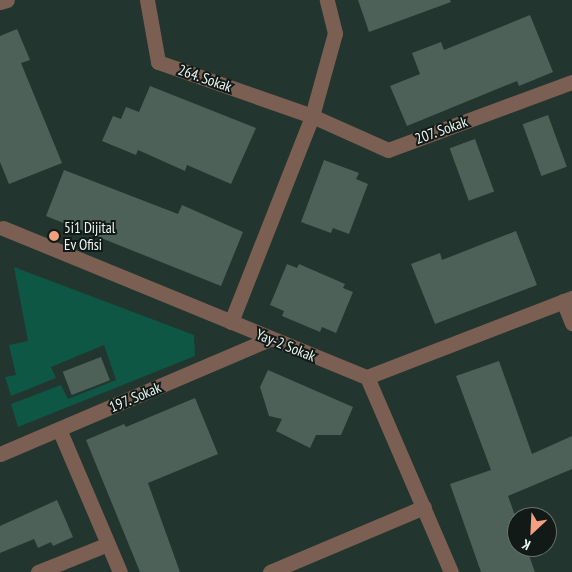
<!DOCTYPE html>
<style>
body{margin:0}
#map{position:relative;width:572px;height:572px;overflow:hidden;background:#22352e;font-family:"PT Sans Narrow",sans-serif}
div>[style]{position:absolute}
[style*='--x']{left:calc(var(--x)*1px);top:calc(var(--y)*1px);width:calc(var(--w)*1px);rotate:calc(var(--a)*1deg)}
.green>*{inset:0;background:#0d5744}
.building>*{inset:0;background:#4d6159;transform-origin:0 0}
.street>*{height:15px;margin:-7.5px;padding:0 7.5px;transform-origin:7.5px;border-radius:7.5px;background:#7c5f53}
.dots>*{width:14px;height:14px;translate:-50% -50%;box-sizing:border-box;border:2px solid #121a17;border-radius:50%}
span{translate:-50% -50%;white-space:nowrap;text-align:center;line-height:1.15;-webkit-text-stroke:4px #121a17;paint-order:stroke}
.street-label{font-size:15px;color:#e9f5f0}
.poi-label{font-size:15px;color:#e9f5f0}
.left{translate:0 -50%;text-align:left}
.north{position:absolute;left:507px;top:507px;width:50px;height:50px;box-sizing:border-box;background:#121a17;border:1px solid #68726e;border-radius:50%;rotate:205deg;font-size:14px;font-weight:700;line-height:20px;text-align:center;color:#e9f5f0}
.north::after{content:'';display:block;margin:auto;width:18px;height:22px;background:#f2a07f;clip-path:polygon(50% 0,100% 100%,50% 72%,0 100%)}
</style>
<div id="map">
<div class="green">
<i style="clip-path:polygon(14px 267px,194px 335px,195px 356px,18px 427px,11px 404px,61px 385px,68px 399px,116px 380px,104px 345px,51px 367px,56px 378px,11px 396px,5px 377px,16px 375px,9px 345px,28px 341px)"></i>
</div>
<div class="building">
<i style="clip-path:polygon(358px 0,450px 0,451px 2px,369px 32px)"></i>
<i style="clip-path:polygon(530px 15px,553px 72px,519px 86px,517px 81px,407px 126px,390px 86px,420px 74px,412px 53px,441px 42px,444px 50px)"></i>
<i style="clip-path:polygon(17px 29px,30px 60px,21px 63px,62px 163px,9px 184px,0 162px,0 36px)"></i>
<i style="clip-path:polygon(150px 86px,256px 128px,231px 184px,187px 165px,185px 171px,138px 150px,136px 155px,102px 141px,113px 116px,121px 119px,126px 107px,139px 112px)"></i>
<i style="left:548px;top:115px;width:55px;height:27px;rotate:70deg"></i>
<i style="left:475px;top:139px;width:56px;height:27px;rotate:70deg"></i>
<i style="clip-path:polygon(324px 160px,359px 173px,356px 179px,368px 184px,349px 234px,333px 228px,331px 233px,301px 222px)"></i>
<i style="clip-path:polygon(64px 170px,178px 214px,182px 205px,243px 232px,221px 286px,46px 216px)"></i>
<i style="clip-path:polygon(516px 231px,537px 285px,435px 324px,411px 264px,440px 253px,442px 260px)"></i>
<i style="clip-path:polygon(287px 264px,297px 268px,299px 264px,345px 284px,343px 288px,353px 292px,336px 333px,322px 327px,320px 332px,282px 316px,284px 311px,270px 305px)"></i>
<i style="left:101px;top:357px;width:25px;height:41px;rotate:69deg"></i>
<i style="clip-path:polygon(499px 361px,532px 454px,572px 436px,572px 469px,508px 496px,517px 521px,517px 547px,526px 547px,535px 572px,481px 572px,450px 484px,491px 470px,456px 376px)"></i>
<i style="clip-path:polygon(268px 370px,353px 407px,341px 435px,316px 435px,310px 448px,276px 431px,282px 419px,269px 416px,260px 387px)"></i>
<i style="clip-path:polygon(195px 398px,218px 454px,148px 483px,180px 572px,140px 572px,86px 440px,124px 424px,126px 427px)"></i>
<i style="clip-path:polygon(57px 500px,73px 537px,53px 546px,51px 542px,38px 548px,34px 539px,0 553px,0 526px)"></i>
</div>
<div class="street">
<i style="--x:147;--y:0;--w:63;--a:79.9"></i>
<i style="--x:158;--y:62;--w:163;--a:19.3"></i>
<i style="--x:312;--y:116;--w:83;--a:24.1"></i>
<i style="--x:388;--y:150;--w:196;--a:-20.3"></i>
<i style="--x:0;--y:2;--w:7;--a:-16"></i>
<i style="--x:3;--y:228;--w:393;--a:22.3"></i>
<i style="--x:367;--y:377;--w:220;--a:-21.1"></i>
<i style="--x:563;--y:301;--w:24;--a:68"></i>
<i style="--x:231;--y:322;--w:221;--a:-68.5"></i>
<i style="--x:312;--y:116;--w:86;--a:-74.5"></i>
<i style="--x:335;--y:33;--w:34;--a:-104"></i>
<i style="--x:367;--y:377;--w:212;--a:66.7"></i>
<i style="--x:59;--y:429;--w:155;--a:66.9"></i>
<i style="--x:0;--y:454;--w:293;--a:-23.1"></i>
<i style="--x:38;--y:572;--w:75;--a:-21.8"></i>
<i style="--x:270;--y:572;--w:167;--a:-22.9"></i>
</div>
<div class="dots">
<i style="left:54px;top:236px;background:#f2a07f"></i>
</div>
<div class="street-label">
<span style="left:205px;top:78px;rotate:19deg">264. Sokak</span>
<span style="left:441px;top:130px;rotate:-20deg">207. Sokak</span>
<span style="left:286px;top:345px;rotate:22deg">Yay-2 Sokak</span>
<span style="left:135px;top:397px;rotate:-23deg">197. Sokak</span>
</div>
<div class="poi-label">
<span class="left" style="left:64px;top:236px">5i1 Dijital<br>Ev Ofisi</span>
</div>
<div class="north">K</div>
</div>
